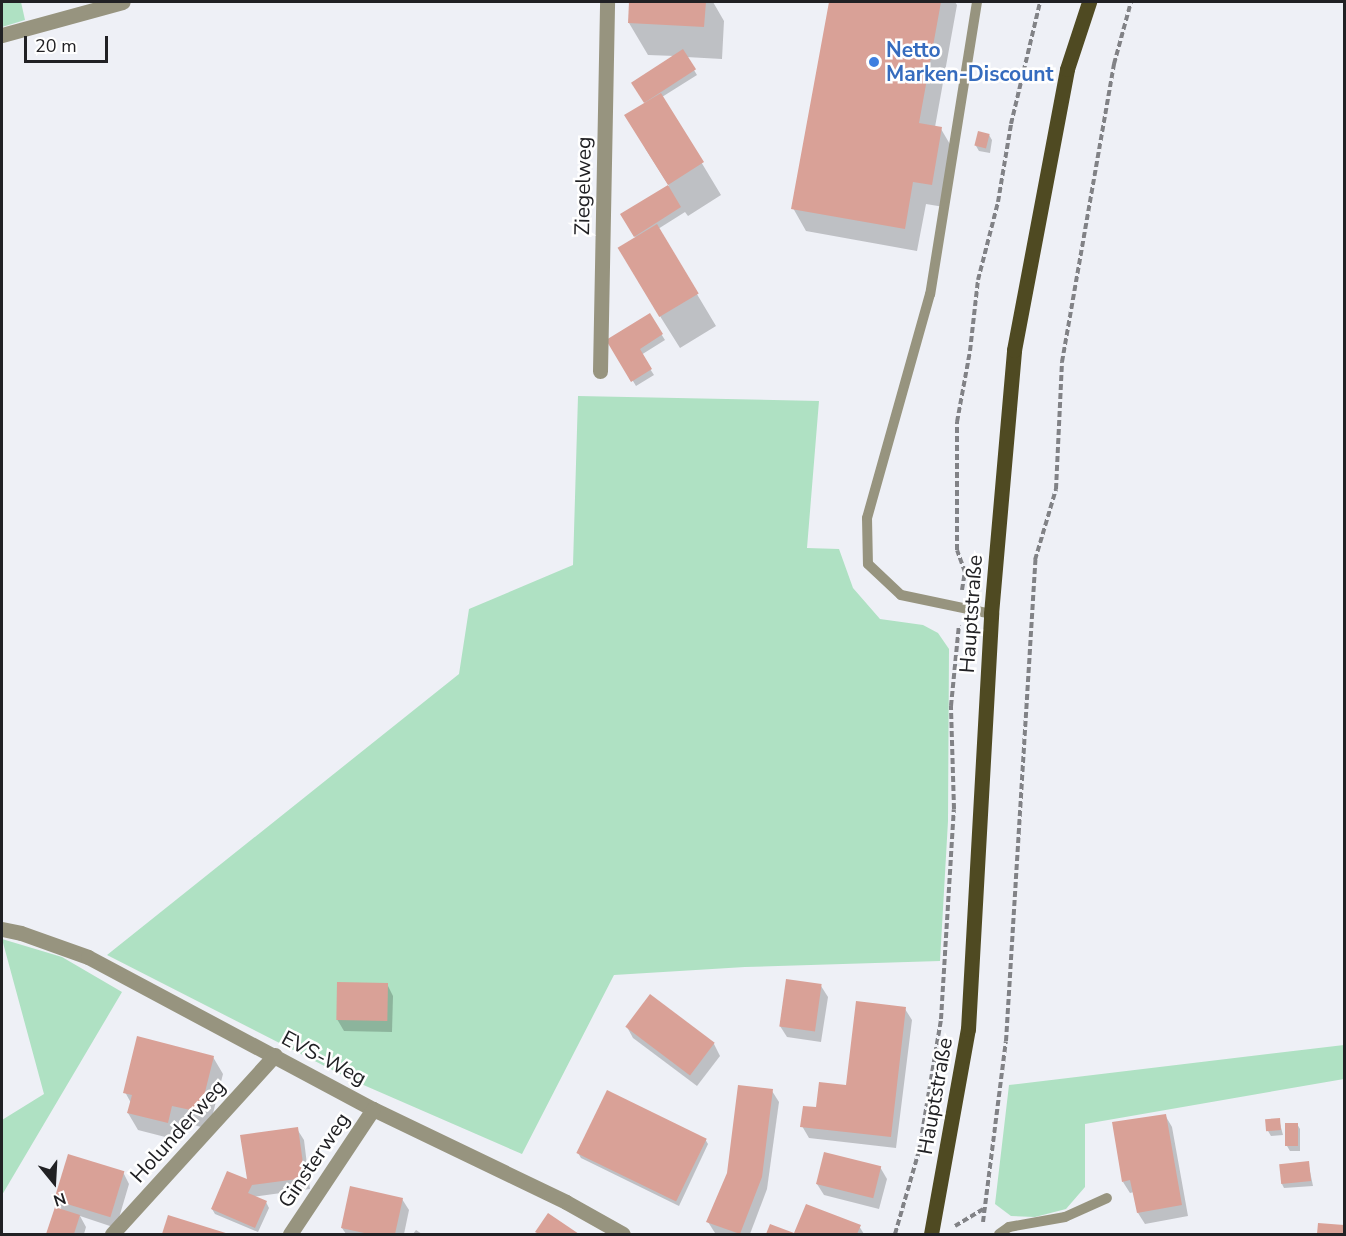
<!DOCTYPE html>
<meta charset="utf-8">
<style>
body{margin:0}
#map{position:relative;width:1346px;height:1236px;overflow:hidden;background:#eef0f6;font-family:"Nunito Sans",sans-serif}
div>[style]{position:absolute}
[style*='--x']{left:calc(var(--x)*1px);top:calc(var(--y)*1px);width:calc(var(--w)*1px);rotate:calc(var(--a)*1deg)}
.green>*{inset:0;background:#afe1c3}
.shadow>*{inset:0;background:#0003}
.building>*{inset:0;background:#d9a197;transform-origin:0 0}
.path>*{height:4px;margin-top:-2px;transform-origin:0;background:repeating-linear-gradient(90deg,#818286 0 6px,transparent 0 9px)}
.service>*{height:10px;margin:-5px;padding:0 5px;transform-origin:5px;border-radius:5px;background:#97947f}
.minor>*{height:15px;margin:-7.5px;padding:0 7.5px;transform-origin:7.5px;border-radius:7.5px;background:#97947f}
.primary>*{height:15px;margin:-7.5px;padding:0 7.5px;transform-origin:7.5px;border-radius:7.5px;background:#4f4a22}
.dots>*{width:16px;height:16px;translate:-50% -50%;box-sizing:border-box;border:3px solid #fff;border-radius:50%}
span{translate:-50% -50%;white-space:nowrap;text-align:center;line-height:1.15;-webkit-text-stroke:5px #fff;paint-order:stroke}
.shop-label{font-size:21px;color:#366cbe;font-weight:700}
.left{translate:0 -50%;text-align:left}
.street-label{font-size:21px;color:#212124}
.frame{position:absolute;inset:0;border:3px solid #212124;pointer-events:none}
.north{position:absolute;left:24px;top:1152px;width:60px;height:60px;-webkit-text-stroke:4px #fff;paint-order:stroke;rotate:162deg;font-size:16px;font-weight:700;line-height:24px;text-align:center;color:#212124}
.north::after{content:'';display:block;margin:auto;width:21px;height:27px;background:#212124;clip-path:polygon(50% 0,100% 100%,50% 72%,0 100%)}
.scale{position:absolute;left:24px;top:36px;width:84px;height:27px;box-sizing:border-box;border:3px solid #212124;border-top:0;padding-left:8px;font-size:18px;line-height:21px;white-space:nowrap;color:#212124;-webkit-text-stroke:4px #fff;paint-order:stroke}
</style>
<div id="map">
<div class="green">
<i style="clip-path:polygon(2px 2px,21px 2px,25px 20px,2px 27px)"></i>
<i style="clip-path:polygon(578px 396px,819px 401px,807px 548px,839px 549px,853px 588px,880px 619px,923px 625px,938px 633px,949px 649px,948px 821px,940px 961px,745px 967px,614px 975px,522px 1154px,352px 1080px,107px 955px,459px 674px,469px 609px,573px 565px)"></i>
<i style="clip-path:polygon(2px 939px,62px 957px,122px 992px,2px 1195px,2px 1120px,44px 1094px)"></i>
<i style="clip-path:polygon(1344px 1045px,1344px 1079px,1085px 1124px,1085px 1187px,1066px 1209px,1035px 1217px,1011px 1216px,995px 1204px,1009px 1085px)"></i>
</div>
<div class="shadow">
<i style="clip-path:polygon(631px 2px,713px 2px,724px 21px,722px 59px,686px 57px,697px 75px,662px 97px,721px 195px,688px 216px,685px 212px,658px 229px,716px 326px,680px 348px,638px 281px,636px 238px,622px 215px,669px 186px,645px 148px,646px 104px,633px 83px,675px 56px,648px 55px,629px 23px)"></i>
<i style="clip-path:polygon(830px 2px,955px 2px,957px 5px,935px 127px,941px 129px,954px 151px,944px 207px,926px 204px,917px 251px,806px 231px,793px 208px)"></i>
<i style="clip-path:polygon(989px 135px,992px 140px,990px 153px,979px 151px,976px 146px)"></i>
<i style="clip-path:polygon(649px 315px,665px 340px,641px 355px,654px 375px,636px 386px,608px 340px)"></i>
<i style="clip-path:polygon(387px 984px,393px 996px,392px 1032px,344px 1031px,337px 1019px)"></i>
<i style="clip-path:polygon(821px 986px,828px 997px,821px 1042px,787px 1037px,780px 1026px)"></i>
<i style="clip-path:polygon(905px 1009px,912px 1020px,896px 1148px,809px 1138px,802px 1126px,817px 1109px,847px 1087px)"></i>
<i style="clip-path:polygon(627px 1027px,714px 1044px,720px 1056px,697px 1086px,633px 1038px)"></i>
<i style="clip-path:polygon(213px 1057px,223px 1074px,209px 1129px,182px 1122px,177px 1140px,138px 1130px,128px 1113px,131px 1103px,125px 1092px)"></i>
<i style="clip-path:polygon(772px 1091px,779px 1102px,767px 1189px,750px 1234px,715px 1233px,708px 1222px)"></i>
<i style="clip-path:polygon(1165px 1115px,1172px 1127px,1188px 1216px,1145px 1224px,1138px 1213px,1134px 1192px,1130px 1193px,1123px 1182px)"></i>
<i style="clip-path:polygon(1279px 1120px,1283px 1135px,1271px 1136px,1268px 1131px)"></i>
<i style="clip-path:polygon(1297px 1124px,1300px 1129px,1300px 1151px,1290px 1151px,1287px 1146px)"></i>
<i style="clip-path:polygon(297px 1129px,304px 1140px,310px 1189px,253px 1197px,266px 1202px,269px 1208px,258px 1232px,215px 1214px,212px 1209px,249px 1187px)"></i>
<i style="clip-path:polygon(705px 1139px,708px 1144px,679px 1206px,581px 1158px,578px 1153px)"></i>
<i style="clip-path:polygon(1308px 1162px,1313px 1186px,1284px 1188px,1281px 1182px)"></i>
<i style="clip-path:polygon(880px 1167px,887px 1179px,879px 1209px,824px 1195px,817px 1184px)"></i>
<i style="clip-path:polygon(123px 1172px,129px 1184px,116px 1228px,80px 1216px,86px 1227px,84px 1234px,48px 1234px,56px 1209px,62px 1210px,55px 1200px)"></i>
<i style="clip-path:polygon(402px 1199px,409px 1210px,404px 1234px,346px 1234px,342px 1228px)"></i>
<i style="clip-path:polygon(807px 1206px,859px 1226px,864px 1234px,796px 1234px)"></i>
<i style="clip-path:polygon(549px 1215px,576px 1234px,538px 1234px,537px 1232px)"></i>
<i style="clip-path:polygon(169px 1217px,226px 1234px,163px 1234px)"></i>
<i style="clip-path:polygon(416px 1230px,422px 1234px,413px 1234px)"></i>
</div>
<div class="building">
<i style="clip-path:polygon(629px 2px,706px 2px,704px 27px,628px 23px)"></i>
<i style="clip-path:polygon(829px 2px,941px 2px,919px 123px,942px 127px,932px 185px,913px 182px,905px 229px,791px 209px)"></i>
<i style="left:683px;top:49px;width:24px;height:62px;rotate:57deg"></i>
<i style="clip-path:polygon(661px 93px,704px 162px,668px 185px,681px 207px,634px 237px,620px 214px,668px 185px,624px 115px)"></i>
<i style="left:978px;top:131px;width:12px;height:15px;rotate:14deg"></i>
<i style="left:657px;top:224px;width:81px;height:46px;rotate:59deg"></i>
<i style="clip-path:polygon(650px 313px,663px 334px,640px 349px,652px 369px,631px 382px,606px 340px)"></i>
<i style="left:786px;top:979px;width:36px;height:48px;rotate:8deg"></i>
<i style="left:337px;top:982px;width:51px;height:38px;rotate:1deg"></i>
<i style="left:650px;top:994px;width:81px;height:41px;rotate:37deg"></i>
<i style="clip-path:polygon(856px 1001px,906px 1007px,891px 1137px,800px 1127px,803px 1106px,816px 1107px,819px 1082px,846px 1085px)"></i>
<i style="clip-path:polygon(137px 1036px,214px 1056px,200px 1112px,172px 1106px,168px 1123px,127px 1113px,132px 1095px,123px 1093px)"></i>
<i style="clip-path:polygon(738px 1085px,773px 1089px,762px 1177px,740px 1234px,706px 1222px,727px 1173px)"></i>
<i style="left:607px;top:1090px;width:111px;height:70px;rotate:26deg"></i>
<i style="clip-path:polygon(1166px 1114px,1182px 1205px,1137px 1213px,1130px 1180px,1122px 1182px,1112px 1122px)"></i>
<i style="left:1280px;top:1118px;width:12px;height:15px;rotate:85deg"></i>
<i style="left:1285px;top:1123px;width:13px;height:23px"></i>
<i style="clip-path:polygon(298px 1127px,305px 1178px,252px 1185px,248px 1193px,267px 1201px,255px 1228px,211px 1209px,227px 1171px,247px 1179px,240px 1135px)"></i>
<i style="left:824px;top:1152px;width:59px;height:33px;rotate:14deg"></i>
<i style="left:68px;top:1154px;width:59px;height:48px;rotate:17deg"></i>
<i style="left:1309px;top:1161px;width:20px;height:30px;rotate:84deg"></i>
<i style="clip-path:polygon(350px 1186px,403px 1198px,395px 1234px,369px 1234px,341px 1228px)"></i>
<i style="clip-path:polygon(806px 1204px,861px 1225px,857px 1234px,766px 1234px,770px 1224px,794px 1233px)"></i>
<i style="clip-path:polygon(55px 1207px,80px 1215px,74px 1234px,46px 1234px)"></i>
<i style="clip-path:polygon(548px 1213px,579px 1234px,539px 1234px,535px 1232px)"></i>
<i style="clip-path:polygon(168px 1215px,229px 1234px,162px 1234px)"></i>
<i style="clip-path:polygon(1318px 1223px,1344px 1225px,1344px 1234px,1317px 1234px)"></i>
</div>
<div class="path">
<i style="--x:962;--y:590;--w:18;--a:-81"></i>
<i style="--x:965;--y:572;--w:23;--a:-110"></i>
<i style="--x:957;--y:550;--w:128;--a:-90"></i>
<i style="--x:957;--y:422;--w:72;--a:-79.6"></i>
<i style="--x:970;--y:351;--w:71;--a:-83.6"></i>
<i style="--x:978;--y:280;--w:81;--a:-75.6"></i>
<i style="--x:998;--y:202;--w:79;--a:-80.5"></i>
<i style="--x:1011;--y:124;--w:125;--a:-76.6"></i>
<i style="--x:983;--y:1222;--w:182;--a:-82.8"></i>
<i style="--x:1006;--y:1041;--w:482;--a:-86.5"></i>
<i style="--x:1035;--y:560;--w:74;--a:-73.5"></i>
<i style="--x:1056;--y:489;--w:127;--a:-87.3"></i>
<i style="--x:1062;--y:362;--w:303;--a:-80.1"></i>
<i style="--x:1114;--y:64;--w:64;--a:-74.7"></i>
<i style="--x:955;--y:1226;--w:33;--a:-31"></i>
<i style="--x:895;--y:1234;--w:86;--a:-73.9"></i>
<i style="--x:919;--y:1151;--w:134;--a:-80.5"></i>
<i style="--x:941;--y:1019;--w:210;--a:-86.5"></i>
<i style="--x:954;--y:809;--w:103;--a:-91.7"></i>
<i style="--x:951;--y:706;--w:81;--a:-84.4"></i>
</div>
<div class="service">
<i style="--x:977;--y:2;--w:296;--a:99.1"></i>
<i style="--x:930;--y:294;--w:233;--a:105.7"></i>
<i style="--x:867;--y:518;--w:46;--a:88.8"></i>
<i style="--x:868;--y:564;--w:45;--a:43.2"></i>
<i style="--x:901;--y:595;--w:92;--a:11.9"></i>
<i style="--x:999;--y:1234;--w:12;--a:-35"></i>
<i style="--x:1009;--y:1227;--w:57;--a:-10.1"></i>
<i style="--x:1065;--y:1217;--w:46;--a:-24.3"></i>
</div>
<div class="minor">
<i style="--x:2;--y:35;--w:125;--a:-15.3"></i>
<i style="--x:600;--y:371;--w:369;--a:-88.9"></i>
<i style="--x:2;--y:929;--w:19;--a:12"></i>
<i style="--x:21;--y:933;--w:71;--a:19.7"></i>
<i style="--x:88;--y:957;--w:323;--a:28.1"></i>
<i style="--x:373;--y:1109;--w:214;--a:25.7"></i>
<i style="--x:566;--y:1202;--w:65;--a:29.3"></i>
<i style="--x:112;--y:1234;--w:242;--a:-47.7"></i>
<i style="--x:290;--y:1234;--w:150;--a:-56.4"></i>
</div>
<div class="primary">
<i style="--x:931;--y:1234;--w:208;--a:-79.8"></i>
<i style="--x:968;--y:1029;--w:416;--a:-86.8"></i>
<i style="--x:991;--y:614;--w:265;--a:-85"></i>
<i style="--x:1014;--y:350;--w:286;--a:-79.3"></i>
<i style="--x:1067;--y:69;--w:71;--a:-71.8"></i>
</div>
<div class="dots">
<i style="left:874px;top:62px;background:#3f7fe0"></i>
</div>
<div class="shop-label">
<span class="left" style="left:886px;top:62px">Netto<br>Marken-Discount</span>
</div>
<div class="street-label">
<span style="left:583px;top:186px;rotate:-89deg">Ziegelweg</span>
<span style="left:971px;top:614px;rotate:-86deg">Hauptstraße</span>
<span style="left:324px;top:1058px;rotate:28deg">EVS-Weg</span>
<span style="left:935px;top:1096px;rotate:-80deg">Hauptstraße</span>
<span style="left:178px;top:1131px;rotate:-48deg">Holunderweg</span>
<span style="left:314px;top:1160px;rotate:-56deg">Ginsterweg</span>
</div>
<div class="frame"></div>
<div class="north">N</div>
<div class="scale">20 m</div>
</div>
